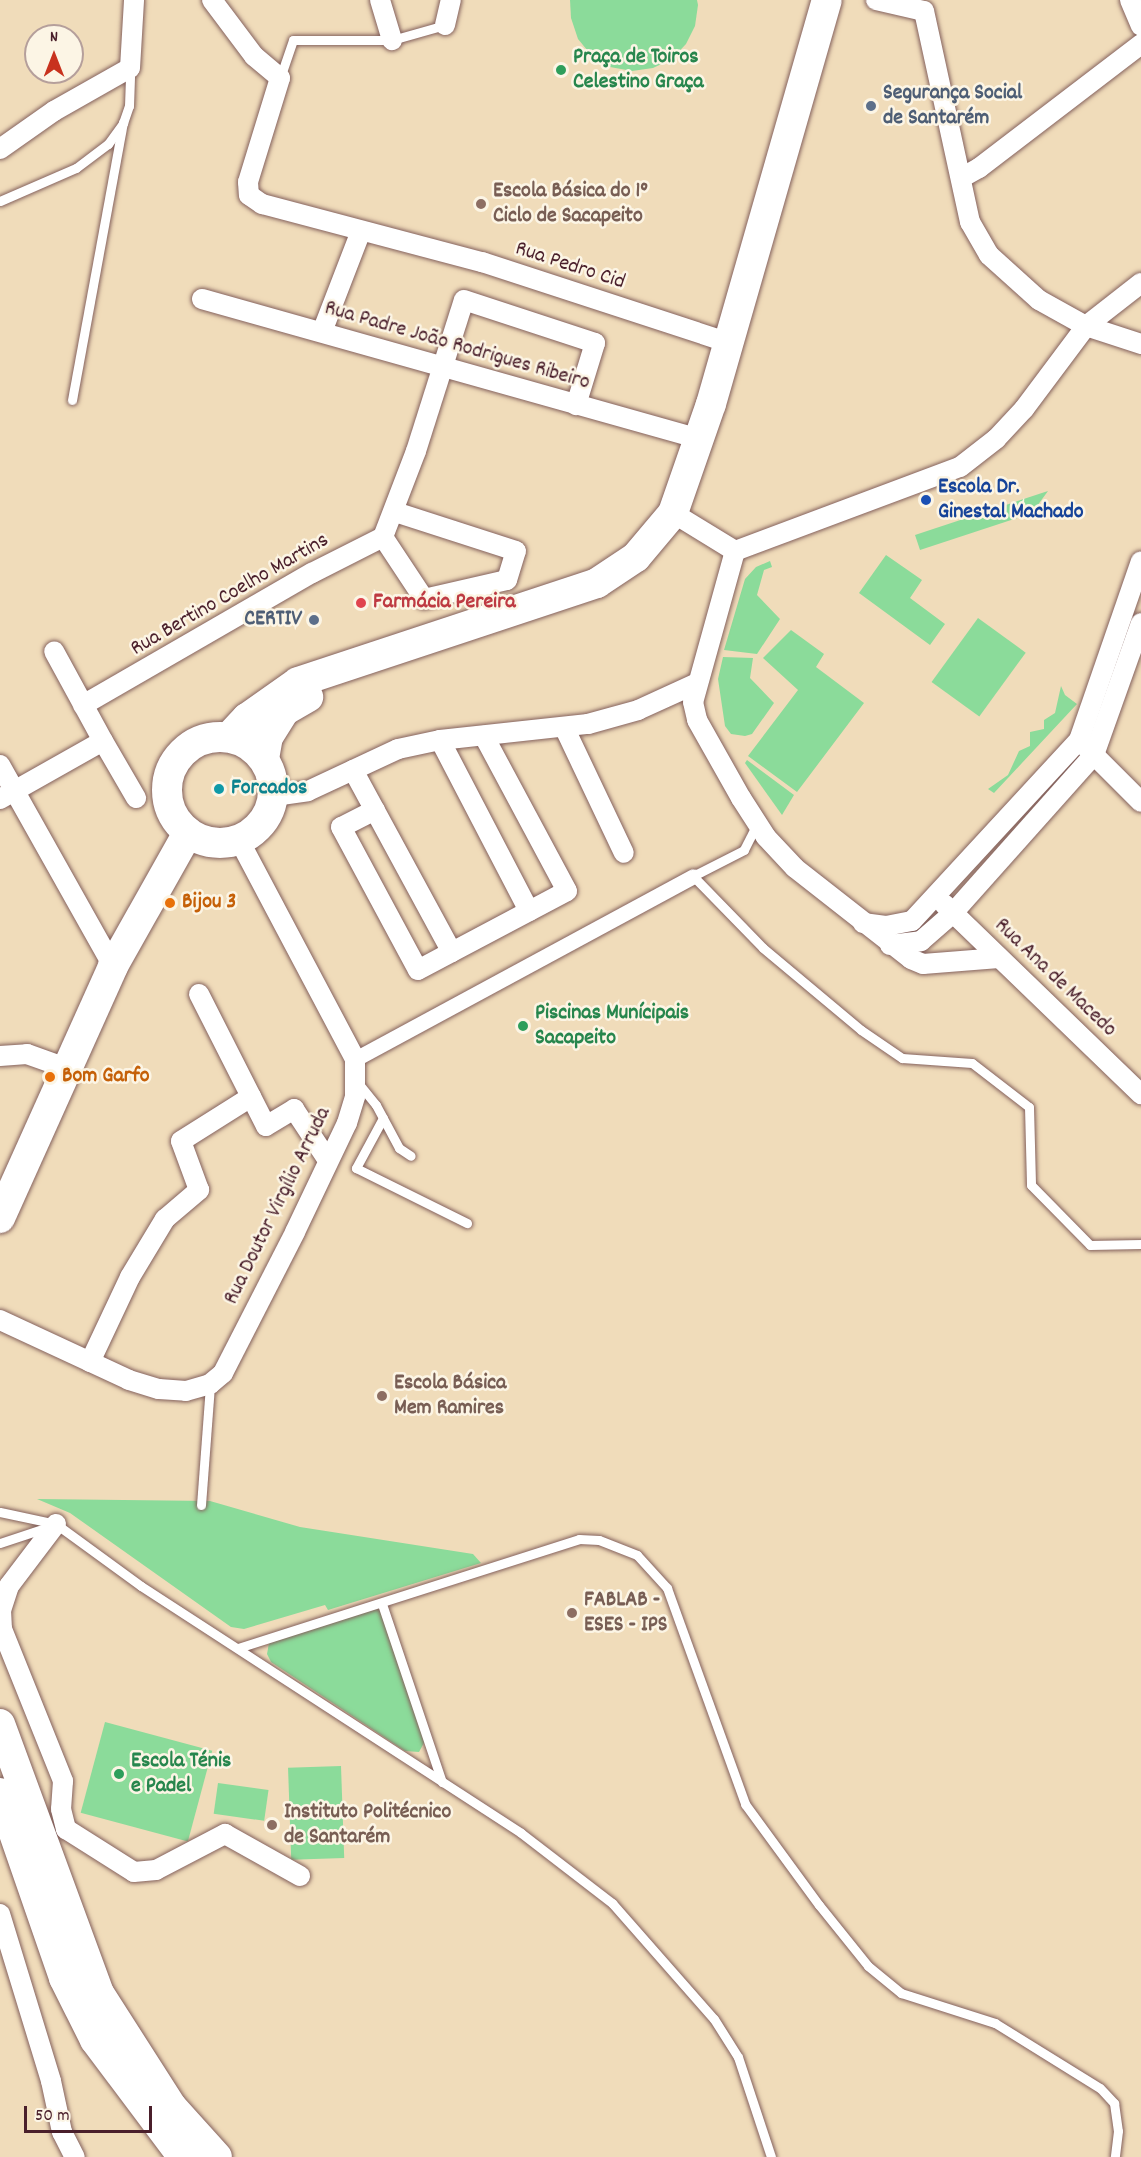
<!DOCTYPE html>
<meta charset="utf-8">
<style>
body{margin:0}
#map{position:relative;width:1141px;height:2157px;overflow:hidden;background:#f0dcba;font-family:Dekko,sans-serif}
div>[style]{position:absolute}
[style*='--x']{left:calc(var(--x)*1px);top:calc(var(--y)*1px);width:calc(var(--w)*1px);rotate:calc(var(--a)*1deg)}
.green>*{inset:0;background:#8bdb9a;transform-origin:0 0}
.roads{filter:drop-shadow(0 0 2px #84615d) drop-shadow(0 0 2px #84615d)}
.service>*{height:9px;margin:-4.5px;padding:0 4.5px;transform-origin:4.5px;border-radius:4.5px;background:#fff}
.pedestrian>*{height:15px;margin:-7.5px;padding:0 7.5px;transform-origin:7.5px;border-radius:7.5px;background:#fff}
.minor>*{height:20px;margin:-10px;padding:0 10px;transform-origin:10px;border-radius:10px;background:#fff}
.primary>*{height:30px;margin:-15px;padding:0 15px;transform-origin:15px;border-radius:15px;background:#fff}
.primary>.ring{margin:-15px;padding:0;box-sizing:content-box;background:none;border:30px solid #fff;border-radius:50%}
.dots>*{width:16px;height:16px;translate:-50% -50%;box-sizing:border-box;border:3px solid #fcf5e5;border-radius:50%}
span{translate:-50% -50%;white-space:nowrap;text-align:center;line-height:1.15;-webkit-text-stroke:5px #fcf5e5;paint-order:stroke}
.leisure-label{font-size:22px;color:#27864d;font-weight:700}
.left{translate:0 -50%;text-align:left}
.service-label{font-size:22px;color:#4e5e75;font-weight:700}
.right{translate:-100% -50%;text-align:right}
.education-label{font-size:22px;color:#785e54;font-weight:700}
.street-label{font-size:22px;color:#4a1f2b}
.transit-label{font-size:22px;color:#164399;font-weight:700}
.health-label{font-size:22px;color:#be3a42;font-weight:700}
.culture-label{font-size:22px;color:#0d838f;font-weight:700}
.food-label{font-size:22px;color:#c56008;font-weight:700}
.north{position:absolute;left:24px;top:24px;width:60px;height:60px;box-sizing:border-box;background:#fcf5e5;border:2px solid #b59f9b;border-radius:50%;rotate:0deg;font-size:16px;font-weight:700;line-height:24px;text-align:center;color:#4a1f2b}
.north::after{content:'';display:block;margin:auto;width:21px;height:27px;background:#c8321e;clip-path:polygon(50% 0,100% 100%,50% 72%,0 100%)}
.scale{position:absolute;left:24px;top:2106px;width:128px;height:27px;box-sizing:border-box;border:3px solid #4a1f2b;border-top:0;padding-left:8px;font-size:18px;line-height:21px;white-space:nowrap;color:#4a1f2b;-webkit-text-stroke:4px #fcf5e5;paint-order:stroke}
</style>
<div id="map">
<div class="green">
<i style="clip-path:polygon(570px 0,697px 0,698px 5px,695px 26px,686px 44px,672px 59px,653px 68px,632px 71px,610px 67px,592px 56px,578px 39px,571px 18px)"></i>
<i style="clip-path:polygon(1048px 491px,1032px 513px,920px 550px,915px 535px)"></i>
<i style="clip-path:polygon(886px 555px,922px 580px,910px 598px,945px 624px,930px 645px,859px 593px)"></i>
<i style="clip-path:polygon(770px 561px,772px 567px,764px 570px,757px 595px,780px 619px,757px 654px,724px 650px,745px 579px,756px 567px)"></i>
<i style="left:978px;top:618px;width:59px;height:79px;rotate:36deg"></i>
<i style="clip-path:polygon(791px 630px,824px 654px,816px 667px,864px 703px,797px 792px,748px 756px,798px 690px,763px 658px)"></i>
<i style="clip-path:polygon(723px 657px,753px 658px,750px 678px,774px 703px,752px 734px,745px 736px,731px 734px,725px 726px,718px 679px)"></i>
<i style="clip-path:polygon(1061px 686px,1065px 695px,1077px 704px,994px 793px,988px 789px,1008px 775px,1019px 751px,1030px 746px,1030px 732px,1044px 729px,1044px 720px,1055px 713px)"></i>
<i style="clip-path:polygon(747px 760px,794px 795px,782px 815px,745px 763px)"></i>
<i style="clip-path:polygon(37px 1499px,210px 1501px,300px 1527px,473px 1554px,481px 1563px,328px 1610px,325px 1605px,244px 1629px,231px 1627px,70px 1513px)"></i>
<i style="clip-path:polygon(379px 1607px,425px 1741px,419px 1752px,405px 1751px,271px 1662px,267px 1654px,269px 1643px)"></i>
<i style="left:105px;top:1722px;width:111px;height:94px;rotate:15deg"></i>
<i style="left:341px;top:1766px;width:92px;height:53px;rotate:88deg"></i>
<i style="left:218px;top:1783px;width:51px;height:31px;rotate:8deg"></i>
</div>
<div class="roads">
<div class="service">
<i style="--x:280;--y:78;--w:40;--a:-71.1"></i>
<i style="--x:293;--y:40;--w:99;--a:0"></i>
<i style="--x:392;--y:40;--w:55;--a:-15.8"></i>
<i style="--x:0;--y:201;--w:83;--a:-23.5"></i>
<i style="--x:76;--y:168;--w:40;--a:-37"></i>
<i style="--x:108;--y:144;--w:26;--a:-54"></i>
<i style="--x:123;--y:123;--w:18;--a:-71"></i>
<i style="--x:129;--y:106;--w:38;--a:-88"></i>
<i style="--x:72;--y:400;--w:282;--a:-79.6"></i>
<i style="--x:757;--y:824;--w:29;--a:117"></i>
<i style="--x:744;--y:850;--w:57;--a:153"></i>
<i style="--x:693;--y:876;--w:100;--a:45.8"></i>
<i style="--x:763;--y:948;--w:128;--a:39.9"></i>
<i style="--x:861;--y:1030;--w:50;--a:34.3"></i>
<i style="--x:902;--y:1058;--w:70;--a:4.1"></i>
<i style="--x:972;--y:1063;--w:72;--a:37.7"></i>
<i style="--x:1029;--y:1107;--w:78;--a:88.5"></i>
<i style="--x:1031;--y:1185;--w:84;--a:45.5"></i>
<i style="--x:1090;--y:1245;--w:51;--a:-1.1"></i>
<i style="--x:359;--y:1084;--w:27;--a:51"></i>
<i style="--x:376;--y:1105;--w:49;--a:61.9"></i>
<i style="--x:399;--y:1148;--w:14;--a:34"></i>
<i style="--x:383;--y:1118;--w:57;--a:118.4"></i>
<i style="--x:356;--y:1168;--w:124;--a:26.4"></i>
<i style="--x:201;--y:1505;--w:121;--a:-85.7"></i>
<i style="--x:0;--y:1512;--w:57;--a:12.1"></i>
<i style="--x:56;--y:1524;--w:105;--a:36.1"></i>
<i style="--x:141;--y:1586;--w:453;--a:33"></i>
<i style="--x:521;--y:1833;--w:115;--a:37.6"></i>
<i style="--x:612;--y:1903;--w:154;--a:48.7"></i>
<i style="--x:714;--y:2019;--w:45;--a:57.7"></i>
<i style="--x:738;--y:2057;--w:105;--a:71.7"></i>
<i style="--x:0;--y:1543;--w:54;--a:-18.4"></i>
<i style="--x:382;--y:1604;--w:188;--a:71.4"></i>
<i style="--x:238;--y:1648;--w:358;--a:-17.7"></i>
<i style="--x:579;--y:1539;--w:20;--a:3"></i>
<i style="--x:599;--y:1540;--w:41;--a:21.5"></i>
<i style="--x:637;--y:1555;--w:45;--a:47.7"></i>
<i style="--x:667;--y:1588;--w:230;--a:70.1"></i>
<i style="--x:745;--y:1804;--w:125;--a:53.8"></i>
<i style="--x:819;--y:1905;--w:78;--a:51.2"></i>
<i style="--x:868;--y:1966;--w:43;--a:39.3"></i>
<i style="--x:901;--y:1993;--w:99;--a:17.7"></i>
<i style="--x:995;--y:2023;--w:123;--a:31.8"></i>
<i style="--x:1100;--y:2088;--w:21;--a:47"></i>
<i style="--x:1114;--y:2103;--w:28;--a:82"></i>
<i style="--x:1118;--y:2131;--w:26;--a:97"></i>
</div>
<div class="pedestrian">
<i style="--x:355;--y:1059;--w:384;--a:-28.4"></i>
</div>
<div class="minor">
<i style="--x:212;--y:0;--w:70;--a:53.1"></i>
<i style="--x:254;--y:56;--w:34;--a:40"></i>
<i style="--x:280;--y:78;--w:109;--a:107.1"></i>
<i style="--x:248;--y:182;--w:13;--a:86"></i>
<i style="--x:249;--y:195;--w:16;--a:35"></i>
<i style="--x:262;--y:204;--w:228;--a:14.8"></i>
<i style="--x:482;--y:262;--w:258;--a:18.1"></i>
<i style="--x:380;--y:0;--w:42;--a:73.3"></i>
<i style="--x:876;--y:0;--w:49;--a:12.9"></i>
<i style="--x:924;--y:11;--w:216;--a:77.7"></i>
<i style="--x:970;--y:222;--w:38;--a:60"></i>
<i style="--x:989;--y:255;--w:67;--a:42"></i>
<i style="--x:1039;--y:300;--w:54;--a:29"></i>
<i style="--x:1086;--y:326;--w:58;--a:18.1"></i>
<i style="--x:1130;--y:0;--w:28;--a:67"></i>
<i style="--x:445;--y:25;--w:26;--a:-77"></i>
<i style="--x:0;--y:149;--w:66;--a:-35.1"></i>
<i style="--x:54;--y:111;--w:87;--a:-29.5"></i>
<i style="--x:130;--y:68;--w:68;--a:-86.6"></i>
<i style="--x:961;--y:178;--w:21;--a:-29"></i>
<i style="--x:979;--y:168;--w:204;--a:-37.4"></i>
<i style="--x:202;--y:299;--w:517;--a:15.7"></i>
<i style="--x:322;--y:332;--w:108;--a:-68.9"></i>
<i style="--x:673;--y:513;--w:73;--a:31.5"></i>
<i style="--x:735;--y:551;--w:240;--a:-20.5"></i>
<i style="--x:960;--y:467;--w:46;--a:-37.9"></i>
<i style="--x:996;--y:439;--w:41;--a:-47"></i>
<i style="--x:1024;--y:409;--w:104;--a:-53.2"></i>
<i style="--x:1086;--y:326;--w:70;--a:-38"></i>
<i style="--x:383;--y:537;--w:74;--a:56.5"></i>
<i style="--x:424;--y:599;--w:85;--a:-12.9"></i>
<i style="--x:507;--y:580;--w:30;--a:-73"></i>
<i style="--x:516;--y:551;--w:127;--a:-162.1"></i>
<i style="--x:735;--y:551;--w:157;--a:105.5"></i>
<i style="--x:693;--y:702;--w:18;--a:77"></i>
<i style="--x:697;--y:720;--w:90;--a:60.6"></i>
<i style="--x:741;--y:798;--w:46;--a:57.3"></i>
<i style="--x:766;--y:837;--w:42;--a:46.9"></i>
<i style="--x:795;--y:868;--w:147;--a:38.1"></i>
<i style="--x:911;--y:959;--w:13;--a:23"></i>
<i style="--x:923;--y:964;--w:76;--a:-4.5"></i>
<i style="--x:83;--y:705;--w:264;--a:-30"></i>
<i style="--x:312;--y:573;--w:80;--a:-26.9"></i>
<i style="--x:383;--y:537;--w:92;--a:-69"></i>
<i style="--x:416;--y:451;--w:158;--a:-72.4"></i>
<i style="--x:464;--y:300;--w:138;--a:18.2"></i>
<i style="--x:595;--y:343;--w:65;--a:107"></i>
<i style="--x:565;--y:729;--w:137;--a:64.6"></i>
<i style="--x:440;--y:740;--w:193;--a:62.5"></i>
<i style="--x:103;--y:741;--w:66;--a:59.9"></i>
<i style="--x:1085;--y:746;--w:79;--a:45"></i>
<i style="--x:0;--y:765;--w:231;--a:60.7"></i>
<i style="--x:353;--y:770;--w:207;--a:61.5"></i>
<i style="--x:452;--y:952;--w:130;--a:-27.9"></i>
<i style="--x:567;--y:891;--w:176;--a:-118.2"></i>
<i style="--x:274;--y:796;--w:34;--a:-8"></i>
<i style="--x:308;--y:791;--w:99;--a:-25"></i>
<i style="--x:398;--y:749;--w:43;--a:-12.1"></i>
<i style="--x:440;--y:740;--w:149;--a:-6.2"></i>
<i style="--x:588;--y:724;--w:52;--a:-15.6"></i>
<i style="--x:638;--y:710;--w:63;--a:-24.5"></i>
<i style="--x:0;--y:799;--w:118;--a:-29.4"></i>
<i style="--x:103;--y:741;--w:102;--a:-118.6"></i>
<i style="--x:375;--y:810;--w:38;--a:153"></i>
<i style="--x:341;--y:827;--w:162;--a:61.7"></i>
<i style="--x:418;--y:970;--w:38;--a:-28"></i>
<i style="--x:944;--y:904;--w:274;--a:44"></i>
<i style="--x:863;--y:923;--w:23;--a:7"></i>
<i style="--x:886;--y:926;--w:26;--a:-11"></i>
<i style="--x:912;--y:921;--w:246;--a:-47.3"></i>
<i style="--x:1079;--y:740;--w:189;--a:-70.9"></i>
<i style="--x:890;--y:945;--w:31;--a:-7"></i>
<i style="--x:921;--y:941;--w:43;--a:-41.2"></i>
<i style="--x:953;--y:913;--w:212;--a:-48.3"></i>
<i style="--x:1094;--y:755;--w:140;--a:-70.4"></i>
<i style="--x:199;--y:994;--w:148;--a:63.1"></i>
<i style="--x:266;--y:1126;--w:33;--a:-31"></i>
<i style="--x:294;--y:1109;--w:60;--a:56.6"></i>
<i style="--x:0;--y:1056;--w:27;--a:-4"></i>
<i style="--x:27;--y:1054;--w:45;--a:19.7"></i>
<i style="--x:0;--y:1320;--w:142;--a:24.9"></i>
<i style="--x:129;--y:1380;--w:31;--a:17"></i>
<i style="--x:159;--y:1389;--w:27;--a:4"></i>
<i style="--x:186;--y:1391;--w:25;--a:-16"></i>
<i style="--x:210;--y:1384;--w:17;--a:-40"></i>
<i style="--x:223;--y:1373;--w:158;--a:-62.9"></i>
<i style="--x:295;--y:1232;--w:121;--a:-64.5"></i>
<i style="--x:347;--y:1123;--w:28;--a:-73"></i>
<i style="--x:355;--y:1096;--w:37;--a:-90"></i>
<i style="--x:355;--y:1059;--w:248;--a:-117.9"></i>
<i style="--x:90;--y:1362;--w:94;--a:-64.8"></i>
<i style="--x:130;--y:1277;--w:68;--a:-58.9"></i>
<i style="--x:165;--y:1219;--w:45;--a:-40.5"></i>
<i style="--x:199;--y:1190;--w:52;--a:-110.2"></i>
<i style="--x:181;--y:1141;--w:83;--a:-32.2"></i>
<i style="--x:56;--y:1524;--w:78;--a:127.2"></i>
<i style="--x:9;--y:1586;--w:25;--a:108"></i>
<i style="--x:1;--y:1610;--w:19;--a:87"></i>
<i style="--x:2;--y:1629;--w:164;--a:68.1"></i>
<i style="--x:63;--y:1781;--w:28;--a:94"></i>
<i style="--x:61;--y:1809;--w:21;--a:76"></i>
<i style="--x:66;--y:1829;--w:80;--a:32.3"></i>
<i style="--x:134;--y:1872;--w:22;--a:-5"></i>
<i style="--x:156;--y:1870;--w:78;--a:-27.6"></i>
<i style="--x:225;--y:1834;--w:86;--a:29.2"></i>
<i style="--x:0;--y:1914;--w:175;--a:73"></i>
<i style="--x:51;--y:2081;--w:52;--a:77.8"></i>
<i style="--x:62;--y:2132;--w:28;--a:63"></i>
</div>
<div class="primary">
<i class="ring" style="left:167px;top:737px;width:76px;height:76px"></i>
<i style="--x:229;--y:737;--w:26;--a:-47"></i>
<i style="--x:247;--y:718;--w:62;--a:-35.2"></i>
<i style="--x:298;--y:682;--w:315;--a:-18.3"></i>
<i style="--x:597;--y:583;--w:47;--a:-33.7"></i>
<i style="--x:636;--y:557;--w:57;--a:-49.9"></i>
<i style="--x:673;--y:513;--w:115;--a:-70.8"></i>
<i style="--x:711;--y:404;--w:420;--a:-74"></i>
<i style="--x:264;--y:759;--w:22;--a:-80"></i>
<i style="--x:268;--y:737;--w:31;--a:-58"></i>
<i style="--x:284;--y:711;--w:28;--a:-30"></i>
<i style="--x:0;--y:1218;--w:276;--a:-65.8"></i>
<i style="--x:113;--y:966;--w:153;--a:-60.6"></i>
<i style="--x:0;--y:1724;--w:287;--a:69.8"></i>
<i style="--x:99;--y:1993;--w:135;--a:57.4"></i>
<i style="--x:172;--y:2107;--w:67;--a:48"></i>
<i style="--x:0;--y:1793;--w:196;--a:70.9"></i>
<i style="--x:64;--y:1978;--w:69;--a:63.4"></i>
<i style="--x:95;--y:2040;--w:146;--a:53.1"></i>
</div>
</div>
<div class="dots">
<i style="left:561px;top:70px;background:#2e9e5b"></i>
<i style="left:871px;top:106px;background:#5c6f8a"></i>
<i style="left:481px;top:204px;background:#8d6e63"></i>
<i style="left:926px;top:500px;background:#1a4fb4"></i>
<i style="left:361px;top:603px;background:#e0444e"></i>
<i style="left:314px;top:620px;background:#5c6f8a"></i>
<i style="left:219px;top:789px;background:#0f9aa8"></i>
<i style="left:170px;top:903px;background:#e8710a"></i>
<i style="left:523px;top:1026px;background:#2e9e5b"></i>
<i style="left:50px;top:1077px;background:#e8710a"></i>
<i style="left:382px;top:1396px;background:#8d6e63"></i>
<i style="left:572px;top:1613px;background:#8d6e63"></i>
<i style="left:119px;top:1774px;background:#2e9e5b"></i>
<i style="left:272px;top:1825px;background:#8d6e63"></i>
</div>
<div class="leisure-label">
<span class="left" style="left:573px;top:70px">Praça de Toiros<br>Celestino Graça</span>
<span class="left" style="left:535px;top:1026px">Piscinas Munícipais<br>Sacapeito</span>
<span class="left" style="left:131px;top:1774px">Escola Ténis<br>e Padel</span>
</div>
<div class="service-label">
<span class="left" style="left:883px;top:106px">Segurança Social<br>de Santarém</span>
<span class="right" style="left:302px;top:620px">CERTIV</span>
</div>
<div class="education-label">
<span class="left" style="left:493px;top:204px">Escola Básica do 1°<br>Ciclo de Sacapeito</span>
<span class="left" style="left:394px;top:1396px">Escola Básica<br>Mem Ramires</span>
<span class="left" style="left:584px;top:1613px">FABLAB -<br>ESES - IPS</span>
<span class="left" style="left:284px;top:1825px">Instituto Politécnico<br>de Santarém</span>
</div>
<div class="street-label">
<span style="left:570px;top:266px;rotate:18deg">Rua Pedro Cid</span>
<span style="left:457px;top:346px;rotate:16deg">Rua Padre João Rodrigues Ribeiro</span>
<span style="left:230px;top:595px;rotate:-30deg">Rua Bertino Coelho Martins</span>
<span style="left:1055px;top:978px;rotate:44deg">Rua Ana de Macedo</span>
<span style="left:278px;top:1206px;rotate:-64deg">Rua Doutor Virgílio Arruda</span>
</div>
<div class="transit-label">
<span class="left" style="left:938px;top:500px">Escola Dr.<br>Ginestal Machado</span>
</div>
<div class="health-label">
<span class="left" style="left:373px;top:603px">Farmácia Pereira</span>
</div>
<div class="culture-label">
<span class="left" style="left:231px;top:789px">Forcados</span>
</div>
<div class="food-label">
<span class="left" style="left:182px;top:903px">Bijou 3</span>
<span class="left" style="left:62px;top:1077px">Bom Garfo</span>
</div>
<div class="north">N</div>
<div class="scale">50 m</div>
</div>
